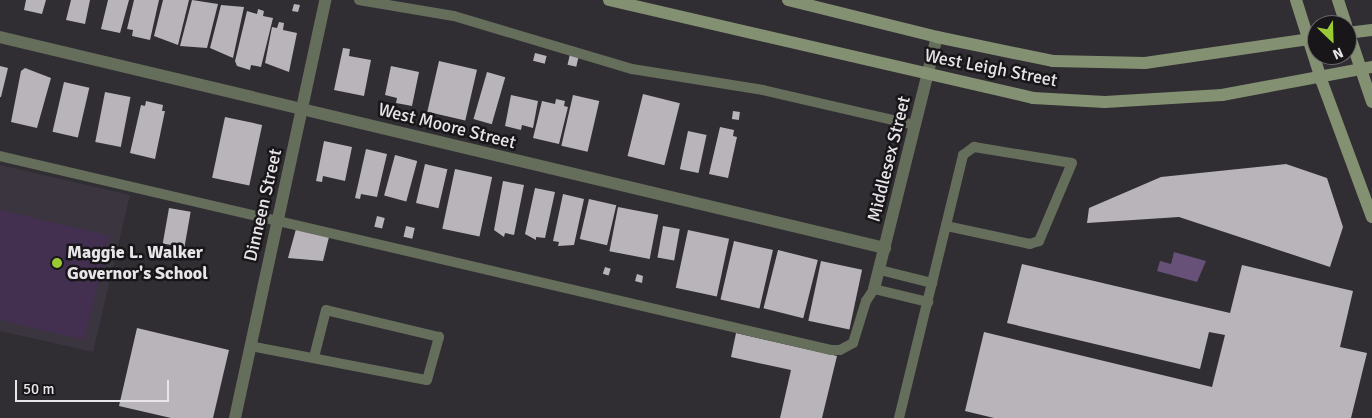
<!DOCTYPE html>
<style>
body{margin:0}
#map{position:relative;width:1372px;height:418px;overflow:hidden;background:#302d33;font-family:Signika,sans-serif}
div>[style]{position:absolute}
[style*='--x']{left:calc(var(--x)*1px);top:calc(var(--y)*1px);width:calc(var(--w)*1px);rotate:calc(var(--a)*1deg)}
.built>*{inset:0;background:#3b353f}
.green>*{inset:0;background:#433050}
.water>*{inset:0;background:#685178}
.building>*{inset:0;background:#b8b4ba;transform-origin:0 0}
.lane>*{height:10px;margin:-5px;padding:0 5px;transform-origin:5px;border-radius:5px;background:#656d5b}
.street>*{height:12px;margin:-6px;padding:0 6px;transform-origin:6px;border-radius:6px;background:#656d5b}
.secondary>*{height:12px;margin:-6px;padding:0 6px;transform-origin:6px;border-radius:6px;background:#849072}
.dots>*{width:14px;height:14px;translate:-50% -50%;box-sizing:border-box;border:2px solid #181619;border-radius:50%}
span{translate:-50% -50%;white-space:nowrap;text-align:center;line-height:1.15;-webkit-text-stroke:5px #181619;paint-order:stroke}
.street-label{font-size:18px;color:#e7e5e8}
.poi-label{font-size:18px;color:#e7e5e8;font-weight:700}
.left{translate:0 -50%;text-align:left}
.north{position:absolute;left:1307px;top:15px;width:50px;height:50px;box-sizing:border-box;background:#181619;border:1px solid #6b696c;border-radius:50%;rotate:156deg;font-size:14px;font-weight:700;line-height:20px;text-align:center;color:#e7e5e8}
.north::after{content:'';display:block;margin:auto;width:18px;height:22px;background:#9acb35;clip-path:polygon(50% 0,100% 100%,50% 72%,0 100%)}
.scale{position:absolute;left:15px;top:380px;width:154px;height:22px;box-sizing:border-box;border:2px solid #e7e5e8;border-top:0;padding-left:6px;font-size:15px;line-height:18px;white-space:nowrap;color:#e7e5e8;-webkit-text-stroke:4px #181619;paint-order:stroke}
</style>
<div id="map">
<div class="built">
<i style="clip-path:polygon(0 165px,130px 195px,93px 352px,0 331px)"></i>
</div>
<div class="green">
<i style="clip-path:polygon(0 210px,110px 236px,84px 340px,0 320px)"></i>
</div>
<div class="water">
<i style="clip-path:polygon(1174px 252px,1206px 261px,1197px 282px,1157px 271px,1160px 261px,1171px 264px)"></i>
</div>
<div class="building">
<i style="clip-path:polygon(26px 0,46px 0,42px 14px,24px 10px)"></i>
<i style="clip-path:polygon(71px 0,90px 0,85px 24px,66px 20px)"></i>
<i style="clip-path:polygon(108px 0,129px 0,120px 33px,101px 29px)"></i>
<i style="clip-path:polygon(134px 0,159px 0,150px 40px,132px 36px,133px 30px,127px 29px)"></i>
<i style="clip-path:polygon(163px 0,189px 0,178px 45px,154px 36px)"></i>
<i style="clip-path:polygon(192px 0,218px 4px,207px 48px,180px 46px)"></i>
<i style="clip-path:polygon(294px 4px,300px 5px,298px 12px,292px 11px)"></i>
<i style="clip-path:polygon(221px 5px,244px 7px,233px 58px,210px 48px)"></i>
<i style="clip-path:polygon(258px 9px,264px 11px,263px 16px,273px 18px,261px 67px,251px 65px,250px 70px,237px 66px,235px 61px,247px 11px,257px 14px)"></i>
<i style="clip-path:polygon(279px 22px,284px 23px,283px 30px,297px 33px,289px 72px,265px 63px,272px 27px,277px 28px)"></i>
<i style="clip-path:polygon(343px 48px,350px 49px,349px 56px,371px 60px,364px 96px,334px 90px)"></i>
<i style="left:535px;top:53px;width:12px;height:8px;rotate:14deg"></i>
<i style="left:570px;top:54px;width:9px;height:11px;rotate:13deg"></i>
<i style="left:439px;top:61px;width:39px;height:52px;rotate:13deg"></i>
<i style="clip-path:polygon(0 66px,8px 68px,1px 97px,0 97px)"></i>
<i style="clip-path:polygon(391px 66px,419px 72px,412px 106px,396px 103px,397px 98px,385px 95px)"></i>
<i style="clip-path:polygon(25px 68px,51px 78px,37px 128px,11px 122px,21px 71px)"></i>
<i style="left:487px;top:72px;width:19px;height:49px;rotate:16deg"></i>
<i style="left:64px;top:82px;width:26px;height:51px;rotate:13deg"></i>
<i style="left:105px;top:92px;width:26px;height:51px;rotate:11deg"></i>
<i style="left:643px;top:94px;width:38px;height:64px;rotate:14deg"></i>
<i style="clip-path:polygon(511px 95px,538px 101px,533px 128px,522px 125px,521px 130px,505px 126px)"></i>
<i style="left:573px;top:95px;width:27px;height:52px;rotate:13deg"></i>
<i style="clip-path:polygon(556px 99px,565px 101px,564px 106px,568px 107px,559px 144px,533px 138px,542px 101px,555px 104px)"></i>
<i style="clip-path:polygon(146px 101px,163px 105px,162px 111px,165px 111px,155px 159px,130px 153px,141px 105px,145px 106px)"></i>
<i style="left:733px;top:111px;width:7px;height:8px;rotate:8deg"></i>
<i style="left:225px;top:117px;width:38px;height:62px;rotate:12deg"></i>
<i style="clip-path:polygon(720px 127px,734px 130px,733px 136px,737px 137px,728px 178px,709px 174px)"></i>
<i style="left:688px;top:131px;width:19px;height:39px;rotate:12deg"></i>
<i style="clip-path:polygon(324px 141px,352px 147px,345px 181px,323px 176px,322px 182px,316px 181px)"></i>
<i style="clip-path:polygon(366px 149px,387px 154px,377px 197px,361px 194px,360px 199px,355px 198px)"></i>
<i style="left:395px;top:155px;width:23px;height:42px;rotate:15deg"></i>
<i style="left:425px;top:164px;width:23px;height:40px;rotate:13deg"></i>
<i style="clip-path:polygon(1286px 164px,1327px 178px,1343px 227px,1330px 267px,1179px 217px,1087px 223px,1089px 208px,1161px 177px)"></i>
<i style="left:455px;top:169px;width:38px;height:61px;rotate:12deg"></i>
<i style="clip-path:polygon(503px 181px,524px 185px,514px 235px,505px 233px,504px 237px,494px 230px)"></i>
<i style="clip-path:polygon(535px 188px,555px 192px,545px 238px,536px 237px,536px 240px,525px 234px)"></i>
<i style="clip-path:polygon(563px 194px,584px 199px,574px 245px,558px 246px,559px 242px,553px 241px)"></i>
<i style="left:589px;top:199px;width:28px;height:41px;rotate:13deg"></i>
<i style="left:618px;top:207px;width:41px;height:45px;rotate:11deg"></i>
<i style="left:169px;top:208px;width:22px;height:36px;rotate:10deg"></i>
<i style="left:377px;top:216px;width:8px;height:11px;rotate:14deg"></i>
<i style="left:406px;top:226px;width:9px;height:11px;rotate:13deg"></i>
<i style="left:663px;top:226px;width:17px;height:32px;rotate:10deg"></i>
<i style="clip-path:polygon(296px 229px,329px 237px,323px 261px,288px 258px)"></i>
<i style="left:688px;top:230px;width:42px;height:59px;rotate:12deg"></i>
<i style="left:734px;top:241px;width:40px;height:60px;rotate:13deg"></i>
<i style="left:778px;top:250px;width:41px;height:60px;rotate:14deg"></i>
<i style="left:821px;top:261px;width:42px;height:61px;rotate:12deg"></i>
<i style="clip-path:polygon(1022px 264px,1230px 313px,1242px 265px,1353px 291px,1340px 347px,1367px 353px,1351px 418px,994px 418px,965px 411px,984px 332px,1212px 387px,1225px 335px,1209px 332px,1200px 369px,1007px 323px)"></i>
<i style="left:605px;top:267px;width:6px;height:7px;rotate:18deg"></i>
<i style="clip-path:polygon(637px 274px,643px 276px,642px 283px,635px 281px)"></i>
<i style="clip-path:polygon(137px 328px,229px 350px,213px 418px,171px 418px,119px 406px)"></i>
<i style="clip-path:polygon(736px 333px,837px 356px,822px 418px,780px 418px,791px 370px,731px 357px)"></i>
</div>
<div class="lane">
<i style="--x:359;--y:0;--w:96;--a:9.6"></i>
<i style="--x:454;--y:16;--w:186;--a:16.6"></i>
<i style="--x:632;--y:69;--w:133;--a:9.1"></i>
<i style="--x:763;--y:90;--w:156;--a:13"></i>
<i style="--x:0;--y:156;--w:853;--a:13.14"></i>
<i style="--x:831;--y:350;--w:9;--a:0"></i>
<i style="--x:840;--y:350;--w:15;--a:-28"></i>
<i style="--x:853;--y:343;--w:44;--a:-72.8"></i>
<i style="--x:866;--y:301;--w:14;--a:-56"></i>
<i style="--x:874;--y:289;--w:56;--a:13.5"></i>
<i style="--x:880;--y:270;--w:54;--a:14"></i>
<i style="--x:250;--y:346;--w:180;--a:10.9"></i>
<i style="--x:427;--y:380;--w:45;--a:-74.4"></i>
<i style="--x:439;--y:337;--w:116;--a:-166.6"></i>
<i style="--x:326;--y:310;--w:49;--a:104.3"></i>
<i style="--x:899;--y:418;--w:271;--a:-76.3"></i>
<i style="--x:963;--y:155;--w:14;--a:-36"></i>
<i style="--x:974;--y:147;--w:99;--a:9.3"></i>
<i style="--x:1072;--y:163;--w:85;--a:112.9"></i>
<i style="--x:1039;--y:241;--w:9;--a:162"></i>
<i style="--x:1030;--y:244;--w:86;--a:-167.9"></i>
</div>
<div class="street">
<i style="--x:0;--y:37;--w:910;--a:13.41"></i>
<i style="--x:874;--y:289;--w:260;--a:-76"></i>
<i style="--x:235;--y:418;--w:428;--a:-77.8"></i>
</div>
<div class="secondary">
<i style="--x:609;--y:0;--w:435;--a:13"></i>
<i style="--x:1033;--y:98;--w:72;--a:3.2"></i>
<i style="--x:1105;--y:102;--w:117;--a:-3.4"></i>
<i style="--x:1222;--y:95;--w:153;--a:-10.6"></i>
<i style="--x:788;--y:0;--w:154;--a:13.9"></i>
<i style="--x:937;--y:37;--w:118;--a:11.7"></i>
<i style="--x:1053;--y:61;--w:92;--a:1.2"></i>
<i style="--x:1145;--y:63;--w:174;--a:-8.3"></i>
<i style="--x:1296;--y:0;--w:86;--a:72.4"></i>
<i style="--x:1322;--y:82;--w:144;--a:69.7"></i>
<i style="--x:1338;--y:0;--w:26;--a:72"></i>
<i style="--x:1347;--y:28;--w:78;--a:71.3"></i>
<i style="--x:1347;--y:33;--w:25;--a:-7"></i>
</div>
<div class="dots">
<i style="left:57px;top:263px;background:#9acb35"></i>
</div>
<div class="street-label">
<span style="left:991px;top:68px;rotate:11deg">West Leigh Street</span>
<span style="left:447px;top:126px;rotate:14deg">West Moore Street</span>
<span style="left:889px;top:159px;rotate:-76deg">Middlesex Street</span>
<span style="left:263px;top:205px;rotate:-77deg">Dinneen Street</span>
</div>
<div class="poi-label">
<span class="left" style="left:67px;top:263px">Maggie L. Walker<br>Governor's School</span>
</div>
<div class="north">N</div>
<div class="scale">50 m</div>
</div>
